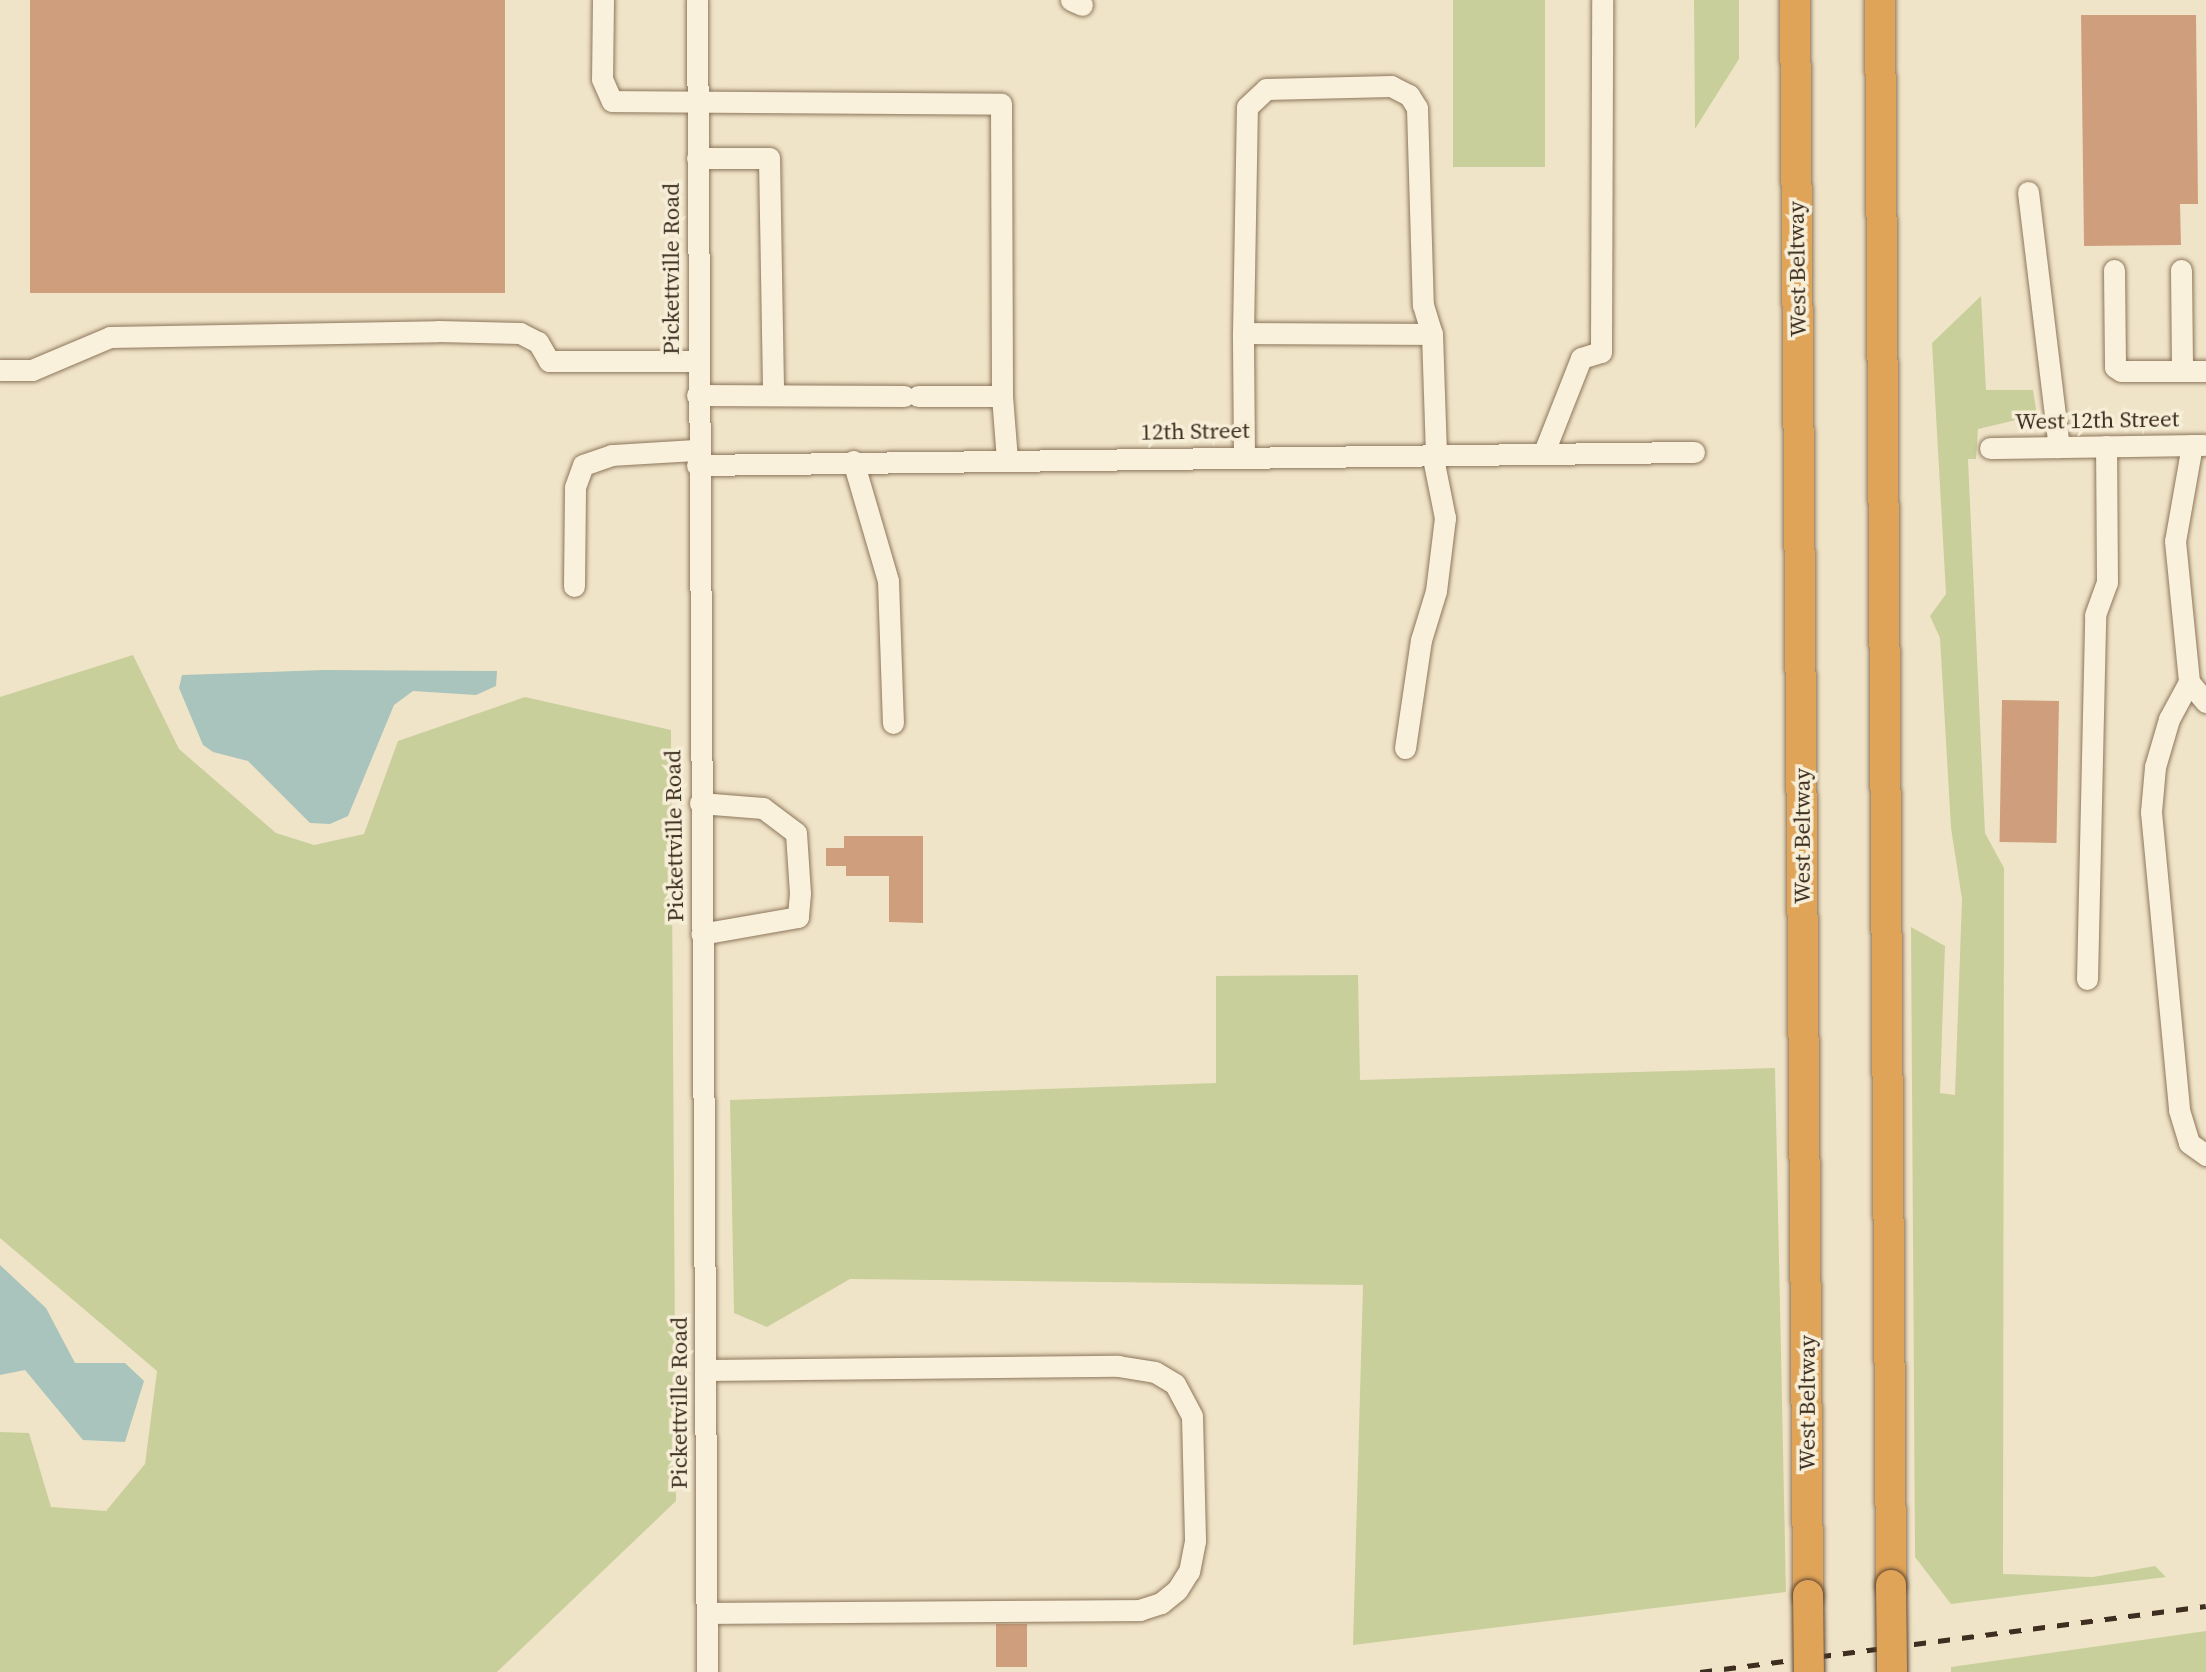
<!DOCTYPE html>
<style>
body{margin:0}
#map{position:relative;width:2206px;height:1672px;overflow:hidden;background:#f0e4c8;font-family:"Source Serif 4",serif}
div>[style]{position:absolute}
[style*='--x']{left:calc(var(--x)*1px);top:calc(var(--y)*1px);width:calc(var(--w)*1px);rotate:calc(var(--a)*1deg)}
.green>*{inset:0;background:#c9cf9b;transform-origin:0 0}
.water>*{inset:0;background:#a9c4bc}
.building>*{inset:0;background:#cf9f7d;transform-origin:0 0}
.roads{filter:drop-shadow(0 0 2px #8d765c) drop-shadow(0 0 2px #8d765c)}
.minor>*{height:21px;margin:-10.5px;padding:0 10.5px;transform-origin:10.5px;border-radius:10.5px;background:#faf1dc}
.highway>*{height:30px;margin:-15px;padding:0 15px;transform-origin:15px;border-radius:15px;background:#e0a458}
.rail>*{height:5px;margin-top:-2.5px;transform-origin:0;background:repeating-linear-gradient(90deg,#3d2e20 0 12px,transparent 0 24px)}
.bridges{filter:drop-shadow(0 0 2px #5b4430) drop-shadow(0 0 2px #5b4430)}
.highway-bridge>*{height:30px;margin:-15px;padding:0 15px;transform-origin:15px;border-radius:15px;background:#e0a458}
span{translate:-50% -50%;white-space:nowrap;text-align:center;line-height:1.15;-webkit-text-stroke:7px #f7eed8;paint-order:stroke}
.street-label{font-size:23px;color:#3d2e20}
</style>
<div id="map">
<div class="green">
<i style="left:1453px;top:0;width:92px;height:167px"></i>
<i style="clip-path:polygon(1694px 0,1739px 0,1739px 59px,1695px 129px)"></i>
<i style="clip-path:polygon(1981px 296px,1986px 390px,2033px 390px,2037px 415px,1978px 429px,1976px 459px,1968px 459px,1985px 833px,2004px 868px,2003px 1574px,2093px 1577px,2155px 1566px,2166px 1577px,1951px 1604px,1915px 1557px,1911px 927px,1945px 946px,1940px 1093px,1955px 1095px,1962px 899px,1951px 828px,1940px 638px,1930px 616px,1946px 594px,1932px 343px)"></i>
<i style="clip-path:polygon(133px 655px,179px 749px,276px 833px,314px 845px,364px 834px,398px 741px,525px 697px,671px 730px,676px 1501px,497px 1672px,0 1672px,0 1432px,29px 1433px,51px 1507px,106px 1511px,145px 1464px,157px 1371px,0 1238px,0 697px)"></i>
<i style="clip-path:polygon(1358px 975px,1360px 1080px,1775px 1068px,1786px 1592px,1353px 1645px,1363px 1285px,850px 1279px,767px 1327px,734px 1313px,730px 1100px,1216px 1083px,1216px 976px)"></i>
<i style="clip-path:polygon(2206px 1631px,2206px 1672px,1951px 1672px,1951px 1667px)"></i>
</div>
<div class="water">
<i style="clip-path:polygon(324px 670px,497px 671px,496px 686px,476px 695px,413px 691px,394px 705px,348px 816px,330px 824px,310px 823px,248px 761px,213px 752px,203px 745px,179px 688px,182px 675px)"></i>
<i style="clip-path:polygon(0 1265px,46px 1308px,75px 1363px,125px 1363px,144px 1381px,125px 1442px,83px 1440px,25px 1370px,0 1375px)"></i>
</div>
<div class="building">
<i style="left:30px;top:0;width:475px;height:293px"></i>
<i style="clip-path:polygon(2081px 15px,2196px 15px,2198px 204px,2180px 204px,2181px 245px,2084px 246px)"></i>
<i style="left:2002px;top:700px;width:57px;height:142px;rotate:1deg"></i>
<i style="clip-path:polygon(844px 836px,923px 836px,923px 923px,889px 922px,889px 876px,846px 876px,846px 866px,826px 866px,826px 848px,844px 848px)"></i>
<i style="left:996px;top:1624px;width:31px;height:43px"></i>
</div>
<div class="roads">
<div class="minor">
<i style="--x:603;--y:0;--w:79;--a:90.7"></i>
<i style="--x:602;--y:79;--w:24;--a:66"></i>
<i style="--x:612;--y:101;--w:389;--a:0.4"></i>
<i style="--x:1001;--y:104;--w:292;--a:89.8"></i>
<i style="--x:1002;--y:396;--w:63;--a:85.5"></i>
<i style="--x:697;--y:0;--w:1672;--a:89.66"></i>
<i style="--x:1071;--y:0;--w:12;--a:24"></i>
<i style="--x:697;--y:158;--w:72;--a:0"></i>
<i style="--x:769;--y:158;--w:237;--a:89"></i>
<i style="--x:2028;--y:192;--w:257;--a:83.1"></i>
<i style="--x:2114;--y:270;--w:97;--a:89.4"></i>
<i style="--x:2115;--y:367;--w:7;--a:34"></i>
<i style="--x:2121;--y:371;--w:85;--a:0"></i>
<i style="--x:2181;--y:270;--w:101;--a:89.4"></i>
<i style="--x:1243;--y:333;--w:226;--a:-89"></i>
<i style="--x:1247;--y:107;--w:26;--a:-43"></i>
<i style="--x:1266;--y:89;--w:125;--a:-1.4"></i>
<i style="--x:1391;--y:86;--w:20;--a:27"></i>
<i style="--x:1409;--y:95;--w:15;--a:58"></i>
<i style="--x:1417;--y:108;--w:197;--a:88.3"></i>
<i style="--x:1423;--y:305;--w:30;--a:73"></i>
<i style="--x:0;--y:370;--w:32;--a:0"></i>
<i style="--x:32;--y:370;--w:85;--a:-22.9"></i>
<i style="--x:110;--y:337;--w:328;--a:-1"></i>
<i style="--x:438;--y:331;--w:82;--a:1.4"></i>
<i style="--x:520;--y:333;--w:20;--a:27"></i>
<i style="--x:538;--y:342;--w:22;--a:60"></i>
<i style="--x:549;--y:361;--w:148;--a:0"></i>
<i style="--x:697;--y:395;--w:207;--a:0.3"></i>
<i style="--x:918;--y:396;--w:84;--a:0"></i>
<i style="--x:2192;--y:445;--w:97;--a:100"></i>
<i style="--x:2175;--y:541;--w:142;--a:84.3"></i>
<i style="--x:2189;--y:682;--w:26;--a:50"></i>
<i style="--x:1990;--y:448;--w:214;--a:-0.8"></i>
<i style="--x:1544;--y:452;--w:101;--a:-68.5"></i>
<i style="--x:1581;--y:358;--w:21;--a:-17"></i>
<i style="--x:1601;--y:352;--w:352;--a:-89.8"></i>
<i style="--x:1244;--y:457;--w:124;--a:-90.5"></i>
<i style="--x:1243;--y:333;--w:189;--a:0.3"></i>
<i style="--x:1432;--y:334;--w:119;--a:88.1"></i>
<i style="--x:853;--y:461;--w:125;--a:73.7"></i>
<i style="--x:888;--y:581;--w:142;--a:88"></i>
<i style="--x:697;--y:465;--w:997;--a:-0.75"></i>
<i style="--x:574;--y:586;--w:99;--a:-89.4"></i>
<i style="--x:575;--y:487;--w:23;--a:-70"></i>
<i style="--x:583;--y:465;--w:31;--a:-19"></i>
<i style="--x:612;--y:455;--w:85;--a:-3.4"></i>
<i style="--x:2189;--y:682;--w:42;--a:118.4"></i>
<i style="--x:2169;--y:719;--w:50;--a:106.3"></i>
<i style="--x:2155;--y:767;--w:45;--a:95.1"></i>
<i style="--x:2151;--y:812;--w:299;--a:84.6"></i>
<i style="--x:2179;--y:1110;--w:34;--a:73"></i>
<i style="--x:2189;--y:1143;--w:21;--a:35"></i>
<i style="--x:1405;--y:748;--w:109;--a:-81.6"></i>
<i style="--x:1421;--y:640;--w:51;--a:-73"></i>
<i style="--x:1436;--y:591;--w:74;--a:-83"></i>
<i style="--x:1445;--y:518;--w:66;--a:-101.3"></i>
<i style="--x:700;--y:803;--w:63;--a:4.5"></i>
<i style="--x:763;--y:808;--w:41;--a:37.1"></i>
<i style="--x:796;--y:833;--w:60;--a:86.2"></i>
<i style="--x:800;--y:893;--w:24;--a:95"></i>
<i style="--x:798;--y:917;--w:98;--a:170.1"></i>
<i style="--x:2087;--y:979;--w:364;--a:-88.7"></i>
<i style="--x:2095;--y:615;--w:35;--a:-70"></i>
<i style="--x:2107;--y:582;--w:136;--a:-90.4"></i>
<i style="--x:705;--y:1370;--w:413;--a:-0.6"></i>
<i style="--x:1118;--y:1366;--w:37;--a:9"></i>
<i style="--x:1155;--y:1372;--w:23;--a:31"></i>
<i style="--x:1175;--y:1384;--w:36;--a:62"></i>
<i style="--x:1192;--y:1416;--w:125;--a:88.6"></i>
<i style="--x:1195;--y:1541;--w:31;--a:101"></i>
<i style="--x:1189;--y:1571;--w:22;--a:122"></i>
<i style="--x:1177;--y:1590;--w:21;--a:141"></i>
<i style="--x:1161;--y:1603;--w:22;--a:162"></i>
<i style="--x:1140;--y:1610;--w:433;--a:179.6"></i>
</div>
<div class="highway">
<i style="--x:1795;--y:0;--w:1595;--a:89.53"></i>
<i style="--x:1880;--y:0;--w:1585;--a:89.6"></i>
</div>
</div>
<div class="rail">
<i style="--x:1700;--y:1672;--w:510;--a:-7.43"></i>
</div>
<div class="bridges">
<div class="highway-bridge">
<i style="--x:1891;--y:1585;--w:87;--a:89.3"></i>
<i style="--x:1808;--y:1595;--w:77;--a:89.3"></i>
</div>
</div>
<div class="street-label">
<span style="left:671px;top:269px;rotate:-90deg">Pickettville Road</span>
<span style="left:1797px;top:269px;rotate:-91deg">West Beltway</span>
<span style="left:2097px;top:420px;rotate:-1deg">West 12th Street</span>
<span style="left:1195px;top:431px;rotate:-1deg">12th Street</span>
<span style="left:674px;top:836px;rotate:-91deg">Pickettville Road</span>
<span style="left:1802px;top:836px;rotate:-90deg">West Beltway</span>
<span style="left:679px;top:1403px;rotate:-90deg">Pickettville Road</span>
<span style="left:1807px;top:1403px;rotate:-90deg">West Beltway</span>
</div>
</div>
